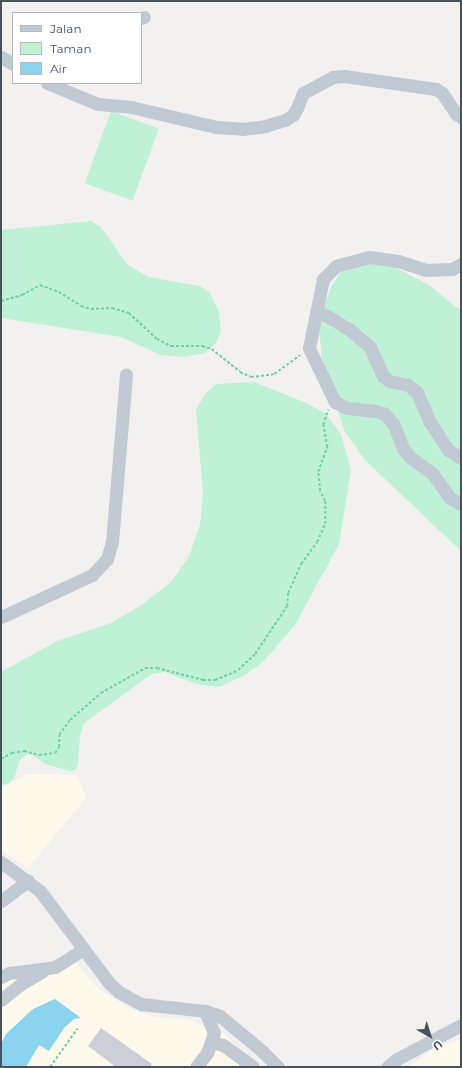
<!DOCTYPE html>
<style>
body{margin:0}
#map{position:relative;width:462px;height:1068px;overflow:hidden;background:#f3f1f0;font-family:Montserrat,sans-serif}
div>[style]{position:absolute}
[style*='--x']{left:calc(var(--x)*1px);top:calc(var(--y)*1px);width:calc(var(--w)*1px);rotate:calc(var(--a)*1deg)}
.commercial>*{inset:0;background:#fdf9eb}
.green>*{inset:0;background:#bef1d5;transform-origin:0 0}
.water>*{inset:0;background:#8ad4ef}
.building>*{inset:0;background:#cccfd6}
.path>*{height:1.5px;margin-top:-0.75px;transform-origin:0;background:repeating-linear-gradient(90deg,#75d0a9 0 3px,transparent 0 5px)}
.minor>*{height:13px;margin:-6.5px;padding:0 6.5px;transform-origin:6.5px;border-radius:6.5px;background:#c1cad3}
span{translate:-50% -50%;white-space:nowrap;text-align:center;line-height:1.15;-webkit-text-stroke:3.5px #fff;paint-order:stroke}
.frame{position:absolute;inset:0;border:2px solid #48525f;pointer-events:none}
.legend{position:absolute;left:12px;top:12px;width:130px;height:72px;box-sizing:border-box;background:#fff;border:1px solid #b6babf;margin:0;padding:5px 7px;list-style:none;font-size:12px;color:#48525f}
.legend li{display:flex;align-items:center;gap:8px;height:20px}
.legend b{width:20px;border:1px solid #b6babf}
.north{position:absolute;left:410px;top:1016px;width:40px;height:40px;-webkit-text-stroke:3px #fff;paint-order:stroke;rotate:141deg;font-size:11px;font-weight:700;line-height:16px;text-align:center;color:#48525f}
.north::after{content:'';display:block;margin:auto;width:14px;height:18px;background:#48525f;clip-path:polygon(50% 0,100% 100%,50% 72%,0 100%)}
</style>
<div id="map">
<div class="commercial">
<i style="clip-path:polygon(28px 774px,77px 775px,86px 798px,28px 868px,1px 850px,1px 788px)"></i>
<i style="clip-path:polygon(71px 956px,96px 987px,128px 1008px,154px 1017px,190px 1020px,224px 1034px,256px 1067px,1px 1067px,1px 974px,51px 966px)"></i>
<i style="clip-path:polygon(461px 1039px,461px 1067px,407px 1067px,437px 1048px)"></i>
</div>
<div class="green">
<i style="left:111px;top:111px;width:51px;height:77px;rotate:20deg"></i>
<i style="clip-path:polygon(91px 221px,101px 227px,127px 264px,148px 277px,200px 286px,209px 292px,219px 312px,221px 331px,216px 343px,205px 353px,184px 357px,161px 355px,121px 337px,1px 318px,1px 230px)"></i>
<i style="clip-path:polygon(369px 259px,389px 264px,429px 285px,461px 311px,461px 551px,365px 460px,344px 430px,322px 358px,319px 331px,325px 304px,332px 285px,341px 272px)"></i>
<i style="clip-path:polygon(254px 382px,304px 402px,325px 413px,341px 434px,351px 470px,339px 544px,295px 625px,264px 661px,245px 675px,219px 687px,197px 684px,164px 672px,152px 674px,84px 723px,80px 736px,78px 765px,75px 770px,70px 771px,45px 764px,33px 755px,27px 754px,20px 760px,14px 778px,9px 783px,5px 785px,1px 783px,1px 672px,57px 641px,111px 623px,140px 606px,171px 582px,188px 558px,200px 525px,203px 494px,196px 410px,206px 393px,216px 384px)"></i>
</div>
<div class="water">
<i style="clip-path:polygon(55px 999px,81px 1018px,74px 1019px,64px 1028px,49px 1051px,39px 1045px,26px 1067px,1px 1067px,1px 1044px,6px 1034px,33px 1009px)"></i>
</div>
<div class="building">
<i style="clip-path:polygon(101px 1028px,152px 1064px,150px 1067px,116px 1067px,88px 1046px)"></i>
</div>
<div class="path">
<i style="--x:1;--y:301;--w:22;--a:-16"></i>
<i style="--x:22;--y:295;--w:21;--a:-29"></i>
<i style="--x:40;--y:285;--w:20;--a:20"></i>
<i style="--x:59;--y:292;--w:26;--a:32"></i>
<i style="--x:81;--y:306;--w:10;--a:17"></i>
<i style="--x:91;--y:309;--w:21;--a:-3"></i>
<i style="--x:112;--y:308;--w:18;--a:16"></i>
<i style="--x:129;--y:313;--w:38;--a:43"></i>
<i style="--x:157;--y:339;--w:16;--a:27"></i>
<i style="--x:171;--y:346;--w:31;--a:0"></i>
<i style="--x:202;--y:346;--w:10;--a:17"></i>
<i style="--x:212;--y:349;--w:36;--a:39"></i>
<i style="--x:240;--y:372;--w:12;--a:24"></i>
<i style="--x:251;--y:377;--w:23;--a:-7"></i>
<i style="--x:274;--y:374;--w:32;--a:-36"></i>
<i style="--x:1;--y:759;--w:13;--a:-29"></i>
<i style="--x:12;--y:753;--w:12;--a:-9"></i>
<i style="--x:24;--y:751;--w:16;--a:15"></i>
<i style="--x:39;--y:755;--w:16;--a:-7"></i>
<i style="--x:55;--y:753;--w:7;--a:-56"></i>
<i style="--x:59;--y:747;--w:12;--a:-90"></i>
<i style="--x:59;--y:735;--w:19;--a:-54"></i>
<i style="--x:70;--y:720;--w:41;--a:-41.1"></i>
<i style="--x:101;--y:693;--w:51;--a:-29.6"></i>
<i style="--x:145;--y:668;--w:12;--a:0"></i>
<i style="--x:157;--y:668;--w:48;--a:14.6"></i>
<i style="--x:203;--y:680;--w:12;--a:0"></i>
<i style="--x:215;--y:680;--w:25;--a:-23"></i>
<i style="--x:238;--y:670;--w:23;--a:-43"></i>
<i style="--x:255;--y:654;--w:58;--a:-56.3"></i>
<i style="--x:287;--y:606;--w:13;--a:-86"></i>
<i style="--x:288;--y:593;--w:32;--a:-66"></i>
<i style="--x:301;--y:564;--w:27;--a:-54"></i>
<i style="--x:317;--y:542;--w:20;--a:-66"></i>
<i style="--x:325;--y:524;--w:23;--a:-90"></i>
<i style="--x:325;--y:501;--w:11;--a:-117"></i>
<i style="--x:320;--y:491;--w:19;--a:-96"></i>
<i style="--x:318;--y:472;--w:27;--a:-70"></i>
<i style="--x:327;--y:447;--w:22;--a:-100"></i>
<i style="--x:323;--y:425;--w:16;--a:-72"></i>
<i style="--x:50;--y:1067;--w:47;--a:-54.6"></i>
</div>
<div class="minor">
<i style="--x:141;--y:18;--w:3;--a:-18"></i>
<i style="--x:1;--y:57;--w:14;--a:30"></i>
<i style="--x:47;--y:83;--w:55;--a:22.4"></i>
<i style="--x:98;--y:104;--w:33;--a:5"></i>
<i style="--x:131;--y:107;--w:87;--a:13.2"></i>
<i style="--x:216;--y:127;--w:26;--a:4"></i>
<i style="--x:242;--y:129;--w:23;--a:-7"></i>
<i style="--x:265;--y:126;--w:21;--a:-17"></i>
<i style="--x:285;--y:120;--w:9;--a:-32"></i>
<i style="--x:293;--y:115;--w:8;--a:-60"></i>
<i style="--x:297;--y:108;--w:16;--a:-68"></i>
<i style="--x:303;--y:93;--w:34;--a:-28"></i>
<i style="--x:333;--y:77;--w:11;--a:-5"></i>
<i style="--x:344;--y:76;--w:93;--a:8"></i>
<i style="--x:436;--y:89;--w:7;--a:34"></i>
<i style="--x:442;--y:93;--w:25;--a:56"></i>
<i style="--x:456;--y:114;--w:6;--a:31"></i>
<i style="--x:461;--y:264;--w:10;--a:151"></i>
<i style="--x:452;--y:269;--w:26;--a:178"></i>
<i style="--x:426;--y:270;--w:29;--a:-162"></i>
<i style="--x:398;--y:261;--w:29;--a:-172"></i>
<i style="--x:369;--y:257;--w:34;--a:165"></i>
<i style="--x:336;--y:266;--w:18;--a:135"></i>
<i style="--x:323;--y:279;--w:70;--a:101.5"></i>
<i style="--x:309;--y:348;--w:60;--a:64.3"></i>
<i style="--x:335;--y:402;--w:13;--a:27"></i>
<i style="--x:347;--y:408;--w:29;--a:6"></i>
<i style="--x:376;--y:411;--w:9;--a:18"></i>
<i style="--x:385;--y:414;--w:14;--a:51"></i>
<i style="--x:394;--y:425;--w:26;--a:69"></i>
<i style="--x:403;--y:449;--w:12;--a:48"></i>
<i style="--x:411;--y:458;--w:27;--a:36"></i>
<i style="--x:433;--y:474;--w:29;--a:55"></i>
<i style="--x:450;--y:498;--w:13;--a:29"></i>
<i style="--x:316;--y:312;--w:12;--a:20"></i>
<i style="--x:327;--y:316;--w:27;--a:31"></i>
<i style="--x:350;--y:330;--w:26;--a:40"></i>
<i style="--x:370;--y:347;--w:32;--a:66"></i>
<i style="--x:383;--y:376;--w:8;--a:40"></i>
<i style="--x:389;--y:381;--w:19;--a:12"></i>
<i style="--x:408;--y:385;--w:11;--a:38"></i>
<i style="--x:417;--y:392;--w:33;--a:67"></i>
<i style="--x:430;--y:422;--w:33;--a:57"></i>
<i style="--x:448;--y:450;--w:15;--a:32"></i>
<i style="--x:1;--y:617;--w:100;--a:-24.8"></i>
<i style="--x:92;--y:575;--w:22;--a:-47"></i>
<i style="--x:107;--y:559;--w:18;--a:-74"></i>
<i style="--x:112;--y:542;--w:168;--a:-85.2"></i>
<i style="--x:1;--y:862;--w:49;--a:36.6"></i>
<i style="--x:40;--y:891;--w:115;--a:53.1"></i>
<i style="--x:109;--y:983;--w:13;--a:42"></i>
<i style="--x:119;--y:992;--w:25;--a:29"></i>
<i style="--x:141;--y:1004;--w:64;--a:6.2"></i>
<i style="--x:205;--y:1011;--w:16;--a:18"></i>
<i style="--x:220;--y:1016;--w:55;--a:39.8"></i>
<i style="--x:262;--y:1051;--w:23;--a:45"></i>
<i style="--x:1;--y:901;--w:34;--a:-37"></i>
<i style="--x:1;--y:977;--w:9;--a:-27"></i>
<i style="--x:9;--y:973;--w:46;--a:-7.4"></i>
<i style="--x:55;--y:967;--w:34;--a:-32"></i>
<i style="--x:1;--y:1000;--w:26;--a:-39"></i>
<i style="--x:21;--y:984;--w:26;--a:-31"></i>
<i style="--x:205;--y:1011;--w:24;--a:68"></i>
<i style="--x:214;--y:1033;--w:9;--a:108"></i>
<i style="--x:196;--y:1067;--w:18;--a:-52"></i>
<i style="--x:207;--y:1053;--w:12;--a:-70"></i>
<i style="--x:211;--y:1042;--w:12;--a:14"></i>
<i style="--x:223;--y:1045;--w:37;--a:36"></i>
<i style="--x:387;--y:1067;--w:13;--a:-39"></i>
<i style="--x:397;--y:1059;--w:72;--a:-28"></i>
</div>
<div class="frame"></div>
<ul class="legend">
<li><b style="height:5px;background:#c1cad3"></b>Jalan</li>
<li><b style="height:11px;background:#bef1d5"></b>Taman</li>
<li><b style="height:11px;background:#8ad4ef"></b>Air</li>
</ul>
<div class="north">U</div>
</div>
